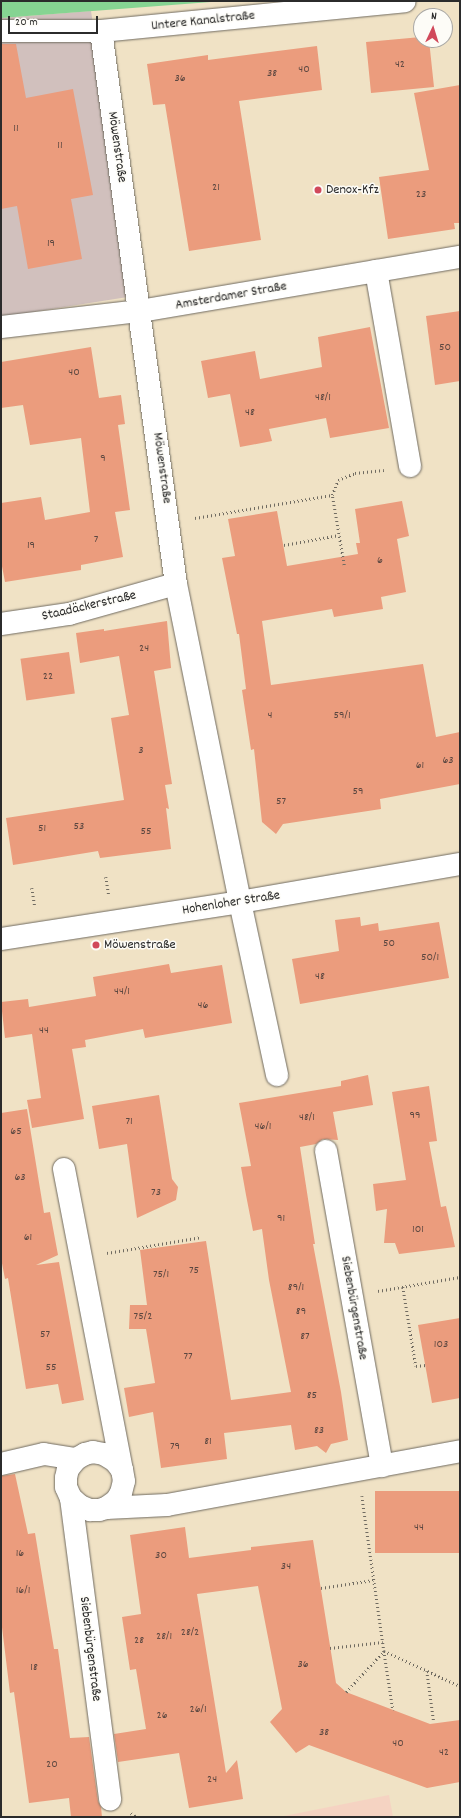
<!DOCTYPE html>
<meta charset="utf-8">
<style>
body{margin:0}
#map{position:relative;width:461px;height:1818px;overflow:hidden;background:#f0e2c5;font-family:Dekko,sans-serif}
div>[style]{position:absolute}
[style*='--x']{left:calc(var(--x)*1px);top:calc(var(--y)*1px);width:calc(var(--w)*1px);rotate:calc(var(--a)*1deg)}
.built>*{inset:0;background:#f5d3c2}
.industrial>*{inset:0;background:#d1c0bd}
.green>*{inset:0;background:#86d492}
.building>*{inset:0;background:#eb9c7d;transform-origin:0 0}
.path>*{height:2.5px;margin-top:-1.25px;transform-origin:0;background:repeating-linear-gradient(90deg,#706b61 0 1px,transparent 0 4px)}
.roads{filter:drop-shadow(0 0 1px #706b61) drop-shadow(0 0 1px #706b61)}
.minor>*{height:22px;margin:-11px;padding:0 11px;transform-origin:11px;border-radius:11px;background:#fff}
.dots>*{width:11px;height:11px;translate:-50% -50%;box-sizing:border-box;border:2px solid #fdfcf7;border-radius:50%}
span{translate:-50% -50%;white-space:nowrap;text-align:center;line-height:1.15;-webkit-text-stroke:3px #fdfcf7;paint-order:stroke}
.number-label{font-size:12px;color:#5b4740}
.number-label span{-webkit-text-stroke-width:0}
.street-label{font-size:14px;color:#2b2b2b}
.poi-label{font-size:14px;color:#2b2b2b}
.left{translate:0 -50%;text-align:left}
.frame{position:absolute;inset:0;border:2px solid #2b2b2b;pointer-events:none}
.north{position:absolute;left:413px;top:8px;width:40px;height:40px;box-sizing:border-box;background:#fdfcf7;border:1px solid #a9a8a5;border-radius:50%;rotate:4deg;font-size:11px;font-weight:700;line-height:16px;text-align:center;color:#2b2b2b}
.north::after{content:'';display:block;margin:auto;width:14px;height:18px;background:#d1495b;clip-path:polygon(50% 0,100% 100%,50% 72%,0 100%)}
.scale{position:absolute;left:8px;top:16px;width:90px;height:18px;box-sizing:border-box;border:2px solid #2b2b2b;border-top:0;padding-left:5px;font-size:12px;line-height:14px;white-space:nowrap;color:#2b2b2b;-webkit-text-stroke:3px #fdfcf7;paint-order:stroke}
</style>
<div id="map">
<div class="built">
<i style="clip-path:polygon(389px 1795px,393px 1817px,279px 1817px)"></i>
</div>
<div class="industrial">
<i style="clip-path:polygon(91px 11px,134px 296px,1px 317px,1px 18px)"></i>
</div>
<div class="green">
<i style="clip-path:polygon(1px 1px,224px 1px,1px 18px)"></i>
</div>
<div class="building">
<i style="clip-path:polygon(421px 37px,421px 40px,429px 40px,434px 87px,371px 93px,366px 42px)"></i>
<i style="clip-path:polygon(1px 44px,16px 44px,26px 98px,73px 89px,93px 195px,71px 199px,82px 259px,28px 269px,17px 206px,1px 209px)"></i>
<i style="clip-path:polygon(317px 46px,322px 90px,239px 101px,261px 240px,189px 251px,165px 104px,153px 105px,147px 64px,208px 55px,208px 60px)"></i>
<i style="clip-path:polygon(460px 85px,460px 223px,454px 223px,455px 229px,388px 239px,379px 177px,429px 170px,414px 93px)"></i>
<i style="clip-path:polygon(460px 311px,460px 381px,435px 385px,426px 316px)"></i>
<i style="clip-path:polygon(370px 327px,389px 428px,330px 438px,326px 418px,269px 429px,272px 441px,240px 447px,230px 394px,208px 398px,201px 361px,255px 351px,260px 379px,322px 367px,318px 337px)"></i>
<i style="clip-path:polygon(91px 347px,99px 398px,121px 395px,125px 424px,118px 425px,130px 510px,115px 512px,123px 557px,81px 565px,81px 570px,5px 582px,1px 561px,1px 503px,41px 497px,45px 520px,90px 512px,81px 438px,30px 445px,23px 405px,1px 408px,1px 362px)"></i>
<i style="clip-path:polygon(402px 501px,409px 536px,397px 539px,406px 592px,381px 597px,383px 609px,334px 617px,332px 609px,262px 621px,271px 685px,423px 664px,436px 737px,460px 732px,460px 784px,380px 799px,381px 809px,283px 824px,276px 834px,262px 822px,254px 749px,251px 750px,242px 690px,246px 689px,239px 634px,237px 634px,222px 558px,235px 556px,228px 519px,277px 511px,287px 566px,358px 554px,356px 543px,360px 543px,355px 509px)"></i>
<i style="clip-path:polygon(167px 621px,171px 668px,154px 671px,172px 784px,165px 785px,169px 809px,166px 808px,171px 849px,100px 858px,98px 851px,13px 865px,6px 818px,124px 800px,111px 718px,129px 715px,119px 656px,80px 663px,76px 633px,104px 629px,104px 631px)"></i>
<i style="left:69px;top:652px;width:42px;height:49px;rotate:82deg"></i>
<i style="clip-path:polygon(360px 917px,361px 926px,378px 923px,379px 931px,439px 922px,449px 978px,300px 1004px,292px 959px,339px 951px,335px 920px)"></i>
<i style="clip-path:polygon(169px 964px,171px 973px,222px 965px,232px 1023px,145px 1038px,143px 1029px,85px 1040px,86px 1047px,72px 1049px,84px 1119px,32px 1128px,27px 1100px,41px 1098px,32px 1034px,5px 1038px,1px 1002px,28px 999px,29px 1007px,96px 996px,93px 977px)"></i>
<i style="clip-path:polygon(368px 1075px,373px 1105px,333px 1112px,338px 1140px,323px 1139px,316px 1144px,300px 1147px,315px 1244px,313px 1244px,341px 1392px,348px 1440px,331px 1444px,326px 1453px,317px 1446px,295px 1450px,291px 1425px,224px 1433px,227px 1459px,161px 1468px,153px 1412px,129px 1417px,124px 1388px,155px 1383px,146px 1329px,129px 1329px,130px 1305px,147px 1305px,140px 1250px,206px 1241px,231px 1400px,291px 1392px,269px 1280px,262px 1229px,253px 1231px,246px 1195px,241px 1167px,251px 1166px,239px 1103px,341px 1086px,341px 1081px)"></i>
<i style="clip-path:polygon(429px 1086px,437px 1141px,429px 1142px,441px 1207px,446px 1206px,455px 1247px,399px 1254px,395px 1243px,384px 1243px,387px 1209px,376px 1211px,373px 1184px,406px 1180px,392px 1092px)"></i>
<i style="clip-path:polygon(159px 1095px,172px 1179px,178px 1187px,176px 1200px,137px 1218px,127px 1144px,99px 1149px,92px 1106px)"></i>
<i style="clip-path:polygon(27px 1109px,44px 1213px,50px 1212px,58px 1255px,36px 1265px,59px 1262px,84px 1400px,62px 1404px,58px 1384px,26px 1389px,8px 1278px,5px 1279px,1px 1258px,1px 1113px)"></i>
<i style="clip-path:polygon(460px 1318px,460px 1398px,432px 1403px,418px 1325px)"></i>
<i style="clip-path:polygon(15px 1474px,28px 1534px,35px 1533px,54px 1649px,58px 1649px,70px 1738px,89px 1737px,98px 1801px,101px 1807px,102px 1817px,71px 1817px,69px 1798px,29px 1803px,14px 1692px,10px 1693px,1px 1619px,1px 1476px)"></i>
<i style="left:460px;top:1491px;width:62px;height:85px;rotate:90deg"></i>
<i style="clip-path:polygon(185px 1527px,189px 1558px,251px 1550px,251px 1547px,313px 1540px,336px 1683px,346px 1692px,430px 1724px,460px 1720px,460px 1782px,427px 1788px,309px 1745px,296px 1753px,270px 1722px,282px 1709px,258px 1586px,197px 1594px,226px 1773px,237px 1760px,243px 1799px,189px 1808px,179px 1753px,118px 1762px,114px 1734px,146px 1729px,136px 1669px,130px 1670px,122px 1617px,141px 1614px,130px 1535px)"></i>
</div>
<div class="path">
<i style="--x:195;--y:518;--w:139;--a:-9.5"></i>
<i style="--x:284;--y:545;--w:56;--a:-10.3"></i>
<i style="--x:344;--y:565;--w:71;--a:-99.7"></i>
<i style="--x:332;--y:495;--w:16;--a:-68"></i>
<i style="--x:338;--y:480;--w:18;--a:-22"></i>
<i style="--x:355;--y:473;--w:29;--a:-6"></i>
<i style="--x:106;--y:877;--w:18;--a:81"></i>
<i style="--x:32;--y:888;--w:19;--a:81"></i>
<i style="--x:107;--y:1253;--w:96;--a:-9.6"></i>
<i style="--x:403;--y:1287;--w:80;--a:80.7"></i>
<i style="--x:416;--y:1366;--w:10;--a:-6"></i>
<i style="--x:378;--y:1291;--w:83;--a:-9.7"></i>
<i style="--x:362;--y:1496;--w:157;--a:81.9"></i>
<i style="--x:384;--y:1651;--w:84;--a:24.7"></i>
<i style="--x:321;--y:1588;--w:53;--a:-8.7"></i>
<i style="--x:330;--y:1648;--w:53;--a:-6.5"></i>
<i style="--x:384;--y:1651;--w:60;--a:81.3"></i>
<i style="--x:427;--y:1671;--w:52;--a:82.3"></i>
<i style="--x:346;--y:1692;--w:56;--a:-47.2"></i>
<i style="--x:131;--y:1813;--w:7;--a:34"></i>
</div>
<div class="roads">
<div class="minor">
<i style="--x:1;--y:31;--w:100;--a:0"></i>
<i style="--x:101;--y:31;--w:305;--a:-5.6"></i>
<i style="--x:101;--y:31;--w:558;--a:82.28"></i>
<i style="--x:176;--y:584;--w:324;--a:78.6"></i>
<i style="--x:240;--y:902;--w:177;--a:77.9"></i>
<i style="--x:376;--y:271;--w:198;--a:80.1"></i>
<i style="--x:1;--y:327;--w:140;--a:-6.6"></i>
<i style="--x:140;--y:311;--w:325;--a:-9.6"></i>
<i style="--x:1;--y:624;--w:69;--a:-8.4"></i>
<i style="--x:69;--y:614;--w:111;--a:-15.7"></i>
<i style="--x:1;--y:939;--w:242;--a:-8.8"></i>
<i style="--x:240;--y:902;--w:223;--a:-9.8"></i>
<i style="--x:326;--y:1151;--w:320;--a:79.9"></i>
<i style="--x:64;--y:1169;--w:307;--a:79.1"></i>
<i style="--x:1;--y:1464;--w:44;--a:-13.1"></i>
<i style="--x:44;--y:1454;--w:32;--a:9"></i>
<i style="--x:71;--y:1498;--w:304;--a:82.6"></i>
<i style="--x:106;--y:1508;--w:12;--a:-35"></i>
<i style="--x:116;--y:1501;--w:9;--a:-58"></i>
<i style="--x:121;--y:1493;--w:12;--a:-76"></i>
<i style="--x:124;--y:1481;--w:11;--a:-100"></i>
<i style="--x:122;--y:1470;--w:11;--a:-128"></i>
<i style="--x:115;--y:1461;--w:13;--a:-148"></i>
<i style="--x:104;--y:1454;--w:11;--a:-170"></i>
<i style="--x:93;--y:1452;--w:8;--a:166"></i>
<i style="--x:85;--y:1454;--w:10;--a:151"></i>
<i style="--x:76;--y:1459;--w:13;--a:129"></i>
<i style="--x:68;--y:1469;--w:9;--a:103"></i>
<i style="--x:66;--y:1478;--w:9;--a:90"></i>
<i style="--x:66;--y:1487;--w:12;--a:66"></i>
<i style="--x:71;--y:1498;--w:12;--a:42"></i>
<i style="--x:80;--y:1506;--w:11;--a:22"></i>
<i style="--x:90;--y:1510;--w:9;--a:0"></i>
<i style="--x:99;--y:1510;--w:7;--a:-16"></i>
<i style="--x:106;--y:1508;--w:61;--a:-2.8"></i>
<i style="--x:167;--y:1505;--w:298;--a:-10.4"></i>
</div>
</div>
<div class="dots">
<i style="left:318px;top:190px;background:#d1495b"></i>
<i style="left:96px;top:945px;background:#d1495b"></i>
</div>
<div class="number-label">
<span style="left:400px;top:65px">42</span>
<span style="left:304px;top:70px">40</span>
<span style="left:272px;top:74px">38</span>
<span style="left:180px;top:79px">36</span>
<span style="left:16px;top:129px">11</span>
<span style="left:60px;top:146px">11</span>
<span style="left:216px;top:188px">21</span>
<span style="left:421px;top:195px">23</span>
<span style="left:51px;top:244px">19</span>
<span style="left:445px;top:348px">50</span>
<span style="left:74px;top:373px">40</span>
<span style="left:323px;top:398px">48/1</span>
<span style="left:250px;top:413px">48</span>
<span style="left:103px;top:459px">9</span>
<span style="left:96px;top:540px">7</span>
<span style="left:31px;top:546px">19</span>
<span style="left:380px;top:561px">6</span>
<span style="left:144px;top:649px">24</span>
<span style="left:48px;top:677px">22</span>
<span style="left:270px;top:716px">4</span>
<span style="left:342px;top:716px">59/1</span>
<span style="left:141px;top:751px">3</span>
<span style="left:448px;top:761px">63</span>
<span style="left:420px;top:766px">61</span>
<span style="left:358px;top:792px">59</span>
<span style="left:281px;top:802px">57</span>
<span style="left:79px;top:827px">53</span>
<span style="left:42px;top:829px">51</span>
<span style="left:146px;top:832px">55</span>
<span style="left:389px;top:944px">50</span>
<span style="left:430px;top:958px">50/1</span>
<span style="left:320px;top:977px">48</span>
<span style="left:122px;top:992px">44/1</span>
<span style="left:203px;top:1006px">46</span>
<span style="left:44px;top:1031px">44</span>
<span style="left:415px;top:1116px">99</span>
<span style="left:307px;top:1118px">48/1</span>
<span style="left:129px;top:1122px">71</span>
<span style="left:263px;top:1127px">46/1</span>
<span style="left:16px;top:1132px">65</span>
<span style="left:20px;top:1178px">63</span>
<span style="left:156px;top:1193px">73</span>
<span style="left:281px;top:1219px">91</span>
<span style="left:418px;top:1230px">101</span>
<span style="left:28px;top:1238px">61</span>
<span style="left:194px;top:1271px">75</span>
<span style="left:161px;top:1275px">75/1</span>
<span style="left:296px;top:1288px">89/1</span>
<span style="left:301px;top:1312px">89</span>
<span style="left:143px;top:1317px">75/2</span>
<span style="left:45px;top:1335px">57</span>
<span style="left:305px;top:1337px">87</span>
<span style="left:441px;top:1345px">103</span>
<span style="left:188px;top:1357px">77</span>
<span style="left:51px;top:1368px">55</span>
<span style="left:312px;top:1396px">85</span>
<span style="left:319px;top:1431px">83</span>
<span style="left:208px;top:1442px">81</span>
<span style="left:175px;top:1447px">79</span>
<span style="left:419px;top:1528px">44</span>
<span style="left:20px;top:1554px">16</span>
<span style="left:161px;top:1556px">30</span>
<span style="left:286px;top:1567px">34</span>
<span style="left:23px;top:1591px">16/1</span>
<span style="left:190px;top:1633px">28/2</span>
<span style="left:164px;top:1637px">28/1</span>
<span style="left:139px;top:1641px">28</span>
<span style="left:303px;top:1665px">36</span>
<span style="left:34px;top:1668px">18</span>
<span style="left:198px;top:1710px">26/1</span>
<span style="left:162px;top:1716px">26</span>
<span style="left:324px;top:1733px">38</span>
<span style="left:398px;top:1744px">40</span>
<span style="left:444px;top:1753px">42</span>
<span style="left:52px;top:1765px">20</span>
<span style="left:212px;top:1780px">24</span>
</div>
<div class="street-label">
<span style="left:203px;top:21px;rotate:-6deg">Untere Kanalstraße</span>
<span style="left:117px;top:147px;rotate:82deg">Möwenstraße</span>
<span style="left:231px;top:296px;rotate:-10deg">Amsterdamer Straße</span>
<span style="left:162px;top:468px;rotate:82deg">Möwenstraße</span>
<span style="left:89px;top:606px;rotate:-13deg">Staadäckerstraße</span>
<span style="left:231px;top:903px;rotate:-9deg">Hohenloher Straße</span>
<span style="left:354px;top:1308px;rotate:80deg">Siebenbürgenstraße</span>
<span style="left:90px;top:1649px;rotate:83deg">Siebenbürgenstraße</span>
</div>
<div class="poi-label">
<span class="left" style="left:326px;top:190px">Denox-Kfz</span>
<span class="left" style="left:104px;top:945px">Möwenstraße</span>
</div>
<div class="frame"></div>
<div class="north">N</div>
<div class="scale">20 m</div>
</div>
